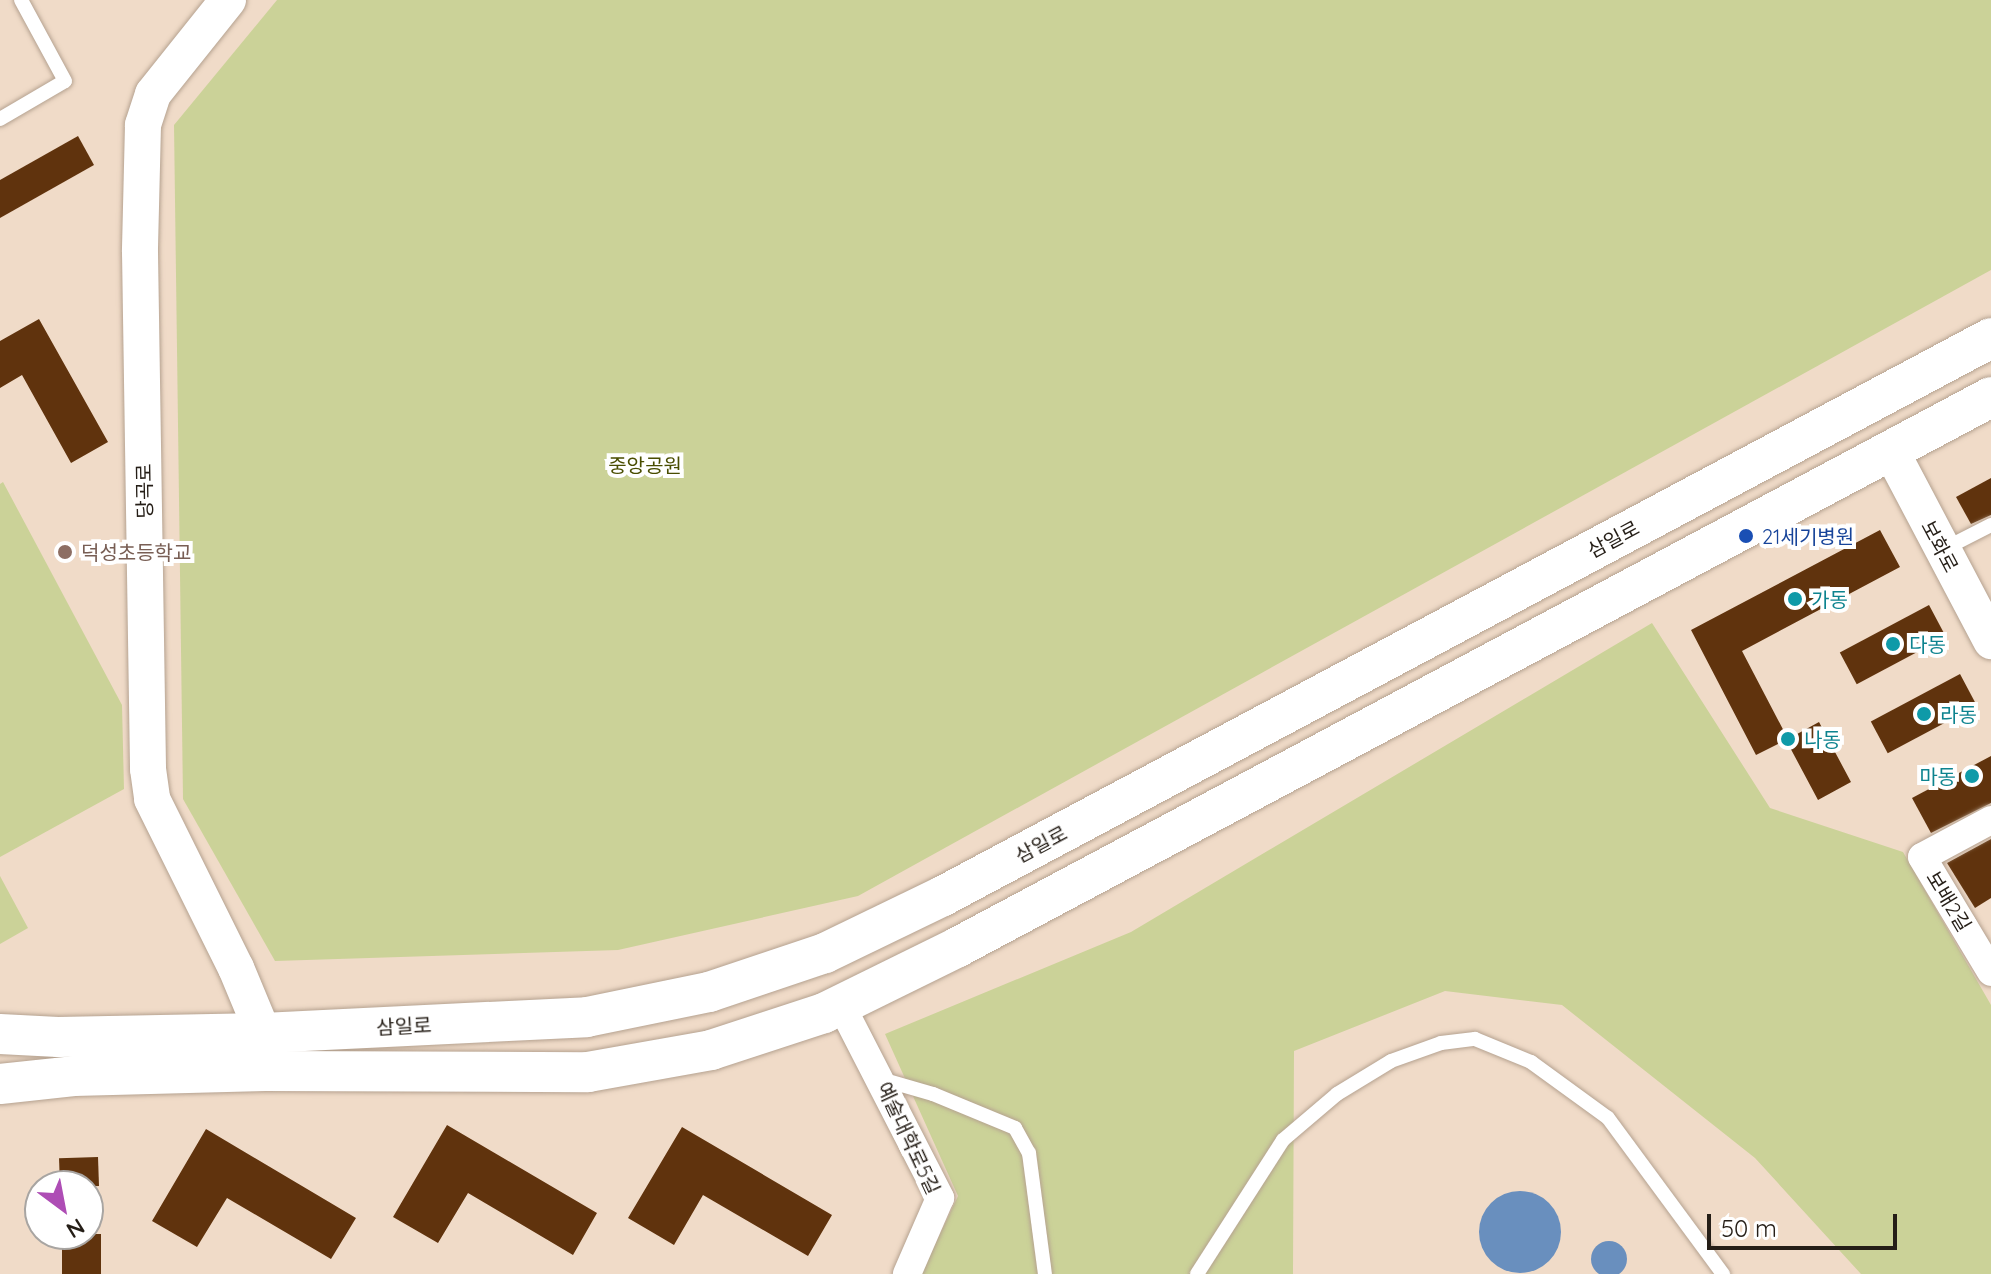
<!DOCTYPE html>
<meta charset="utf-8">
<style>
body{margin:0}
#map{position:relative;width:1991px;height:1274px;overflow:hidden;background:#f0dbc8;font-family:Quicksand,"Noto Sans KR",sans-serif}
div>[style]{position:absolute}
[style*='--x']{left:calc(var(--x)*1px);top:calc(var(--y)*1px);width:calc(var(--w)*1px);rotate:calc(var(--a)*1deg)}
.green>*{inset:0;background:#cbd298}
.water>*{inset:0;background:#698fbe}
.round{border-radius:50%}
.building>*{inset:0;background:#60330d;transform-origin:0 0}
.roads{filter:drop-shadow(0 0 2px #b5a290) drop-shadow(0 0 2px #b5a290)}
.service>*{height:14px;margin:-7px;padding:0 7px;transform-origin:7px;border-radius:7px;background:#fff}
.minor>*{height:28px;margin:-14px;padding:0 14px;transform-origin:14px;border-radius:14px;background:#fff}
.tertiary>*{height:36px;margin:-18px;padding:0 18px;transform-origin:18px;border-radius:18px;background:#fff}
.secondary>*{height:40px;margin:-20px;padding:0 20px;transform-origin:20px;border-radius:20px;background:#fff}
.dots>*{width:22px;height:22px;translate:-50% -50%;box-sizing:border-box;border:4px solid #fff;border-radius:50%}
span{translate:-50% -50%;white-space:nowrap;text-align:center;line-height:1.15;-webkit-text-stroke:8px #fff;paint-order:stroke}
.park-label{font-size:20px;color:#494d01}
.street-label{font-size:20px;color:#251e17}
.transit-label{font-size:20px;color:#164399}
.left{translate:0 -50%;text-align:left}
.education-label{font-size:20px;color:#785e54}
.culture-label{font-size:20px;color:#0d838f}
.right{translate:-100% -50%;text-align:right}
.north{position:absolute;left:24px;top:1170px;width:80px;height:80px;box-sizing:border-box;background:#fff;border:2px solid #a8a5a2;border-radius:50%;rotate:148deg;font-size:22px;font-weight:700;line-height:32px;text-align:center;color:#251e17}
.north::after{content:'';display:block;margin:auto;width:28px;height:36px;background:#ae4db5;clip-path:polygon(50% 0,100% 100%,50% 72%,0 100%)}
.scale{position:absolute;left:1707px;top:1214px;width:190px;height:36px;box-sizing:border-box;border:4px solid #251e17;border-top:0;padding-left:10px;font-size:24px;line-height:28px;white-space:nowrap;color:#251e17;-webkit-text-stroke:6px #fff;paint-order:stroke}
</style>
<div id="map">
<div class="green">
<i style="clip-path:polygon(277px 0,1991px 0,1991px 270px,858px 896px,618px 950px,275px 961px,183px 799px,174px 125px)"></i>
<i style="clip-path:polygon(3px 482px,122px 705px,124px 789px,0 857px,0 484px)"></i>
<i style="clip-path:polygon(1652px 623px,1770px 808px,1903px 852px,1991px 1005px,1991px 1274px,1861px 1274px,1755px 1158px,1562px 1005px,1445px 991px,1294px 1051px,1293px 1274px,921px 1274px,958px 1196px,885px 1034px,1131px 932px)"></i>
<i style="clip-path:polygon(0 876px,28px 928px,0 944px)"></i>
</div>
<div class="water">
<i class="round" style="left:1479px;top:1191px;width:82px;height:82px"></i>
<i class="round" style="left:1591px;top:1241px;width:36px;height:36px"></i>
</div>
<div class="building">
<i style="clip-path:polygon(78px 136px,94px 165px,0 218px,0 180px)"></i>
<i style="clip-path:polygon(39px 319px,108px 442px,71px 463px,22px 375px,0 388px,0 341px)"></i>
<i style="clip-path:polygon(1991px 478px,1991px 515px,1971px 524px,1956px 497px)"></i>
<i style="clip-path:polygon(1880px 530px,1900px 567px,1742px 651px,1788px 739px,1819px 722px,1851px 782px,1818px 800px,1786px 740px,1756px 755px,1691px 630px)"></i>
<i style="left:1929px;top:605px;width:36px;height:101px;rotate:62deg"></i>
<i style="left:1960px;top:674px;width:36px;height:101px;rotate:62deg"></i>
<i style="clip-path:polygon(1991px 756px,1991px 803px,1931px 833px,1912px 798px)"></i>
<i style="clip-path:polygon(1991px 839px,1991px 898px,1975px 908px,1947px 863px)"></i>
<i style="clip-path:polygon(447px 1125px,597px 1213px,573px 1255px,468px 1193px,438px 1243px,393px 1217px)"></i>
<i style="clip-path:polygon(682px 1127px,832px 1215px,808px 1256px,703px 1195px,674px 1245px,628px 1218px)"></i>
<i style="clip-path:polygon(206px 1129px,356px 1218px,331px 1259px,227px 1198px,197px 1247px,152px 1221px)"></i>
<i style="left:98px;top:1157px;width:29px;height:39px;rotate:88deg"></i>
<i style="left:62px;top:1234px;width:39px;height:40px"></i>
</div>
<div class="roads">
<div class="service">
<i style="--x:0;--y:119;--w:75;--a:-30.3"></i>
<i style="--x:65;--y:81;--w:92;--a:-118.5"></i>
<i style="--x:1942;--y:550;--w:55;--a:-27"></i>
<i style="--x:881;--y:1079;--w:54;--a:16.1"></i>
<i style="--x:933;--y:1094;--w:89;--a:22.5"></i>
<i style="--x:1015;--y:1128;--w:29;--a:61"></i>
<i style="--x:1029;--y:1153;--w:122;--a:82.5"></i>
<i style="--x:1197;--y:1274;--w:159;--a:-57.3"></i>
<i style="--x:1283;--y:1140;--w:71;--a:-40.4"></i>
<i style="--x:1337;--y:1094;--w:63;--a:-31.4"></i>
<i style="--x:1391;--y:1061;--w:53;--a:-19.8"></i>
<i style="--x:1441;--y:1043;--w:34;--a:-7"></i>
<i style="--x:1475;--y:1039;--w:61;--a:22.3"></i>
<i style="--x:1531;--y:1062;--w:95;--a:36"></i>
<i style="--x:1608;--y:1118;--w:194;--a:53.6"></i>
</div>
<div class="minor">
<i style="--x:1991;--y:820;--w:78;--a:151.8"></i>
<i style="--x:1922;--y:857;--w:134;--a:59"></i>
<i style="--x:841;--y:1005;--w:217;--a:62.8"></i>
<i style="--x:940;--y:1198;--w:83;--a:113.5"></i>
</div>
<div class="tertiary">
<i style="--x:228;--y:0;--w:120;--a:128.6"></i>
<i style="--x:153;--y:94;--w:33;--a:108"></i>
<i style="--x:143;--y:125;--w:127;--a:91.4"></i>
<i style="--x:140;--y:252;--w:517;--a:89.11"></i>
<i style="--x:148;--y:769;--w:30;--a:82"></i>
<i style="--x:152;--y:799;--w:189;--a:63.6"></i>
<i style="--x:236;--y:968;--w:70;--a:67.4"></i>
<i style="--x:1891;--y:451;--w:215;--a:62.2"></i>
</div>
<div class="secondary">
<i style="--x:0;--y:1034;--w:58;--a:3"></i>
<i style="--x:58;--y:1037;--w:205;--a:-1.1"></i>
<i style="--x:263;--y:1033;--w:324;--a:-2.8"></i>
<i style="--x:587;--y:1017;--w:125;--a:-11.6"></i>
<i style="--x:709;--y:992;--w:122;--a:-18.6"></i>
<i style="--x:825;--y:953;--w:131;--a:-25.8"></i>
<i style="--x:943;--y:896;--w:1187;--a:-28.03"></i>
<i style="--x:0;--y:1084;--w:74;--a:-6.2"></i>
<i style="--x:74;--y:1076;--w:191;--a:-1.5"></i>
<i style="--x:265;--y:1071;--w:323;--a:0.2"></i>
<i style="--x:588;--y:1072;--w:125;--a:-10.1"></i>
<i style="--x:711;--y:1050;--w:119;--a:-18.1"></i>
<i style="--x:824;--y:1013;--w:149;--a:-26.2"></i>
<i style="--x:958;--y:947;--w:1170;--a:-28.03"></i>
</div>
</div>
<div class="dots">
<i style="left:1746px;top:536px;background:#1a4fb4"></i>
<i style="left:65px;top:552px;background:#8d6e63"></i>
<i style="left:1795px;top:599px;background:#0f9aa8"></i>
<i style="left:1893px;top:644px;background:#0f9aa8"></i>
<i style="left:1924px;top:714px;background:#0f9aa8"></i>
<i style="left:1788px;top:739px;background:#0f9aa8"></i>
<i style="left:1972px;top:776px;background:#0f9aa8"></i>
</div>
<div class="park-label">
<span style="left:645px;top:465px">중앙공원</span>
</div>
<div class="street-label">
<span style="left:144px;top:491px;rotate:-91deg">당곡로</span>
<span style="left:1613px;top:539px;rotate:-28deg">삼일로</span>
<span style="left:1940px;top:546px;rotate:62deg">보화로</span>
<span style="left:1041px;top:844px;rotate:-28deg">삼일로</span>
<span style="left:1949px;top:901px;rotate:59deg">보배2길</span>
<span style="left:404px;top:1026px;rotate:-3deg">삼일로</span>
<span style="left:909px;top:1138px;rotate:65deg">예술대학로5길</span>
</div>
<div class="transit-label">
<span class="left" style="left:1762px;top:536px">21세기병원</span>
</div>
<div class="education-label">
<span class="left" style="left:81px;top:552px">덕성초등학교</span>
</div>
<div class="culture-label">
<span class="left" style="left:1811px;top:599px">가동</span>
<span class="left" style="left:1909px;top:644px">다동</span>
<span class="left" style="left:1940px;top:714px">라동</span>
<span class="left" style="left:1804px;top:739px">나동</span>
<span class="right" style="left:1956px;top:776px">마동</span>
</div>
<div class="north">N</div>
<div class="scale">50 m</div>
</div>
